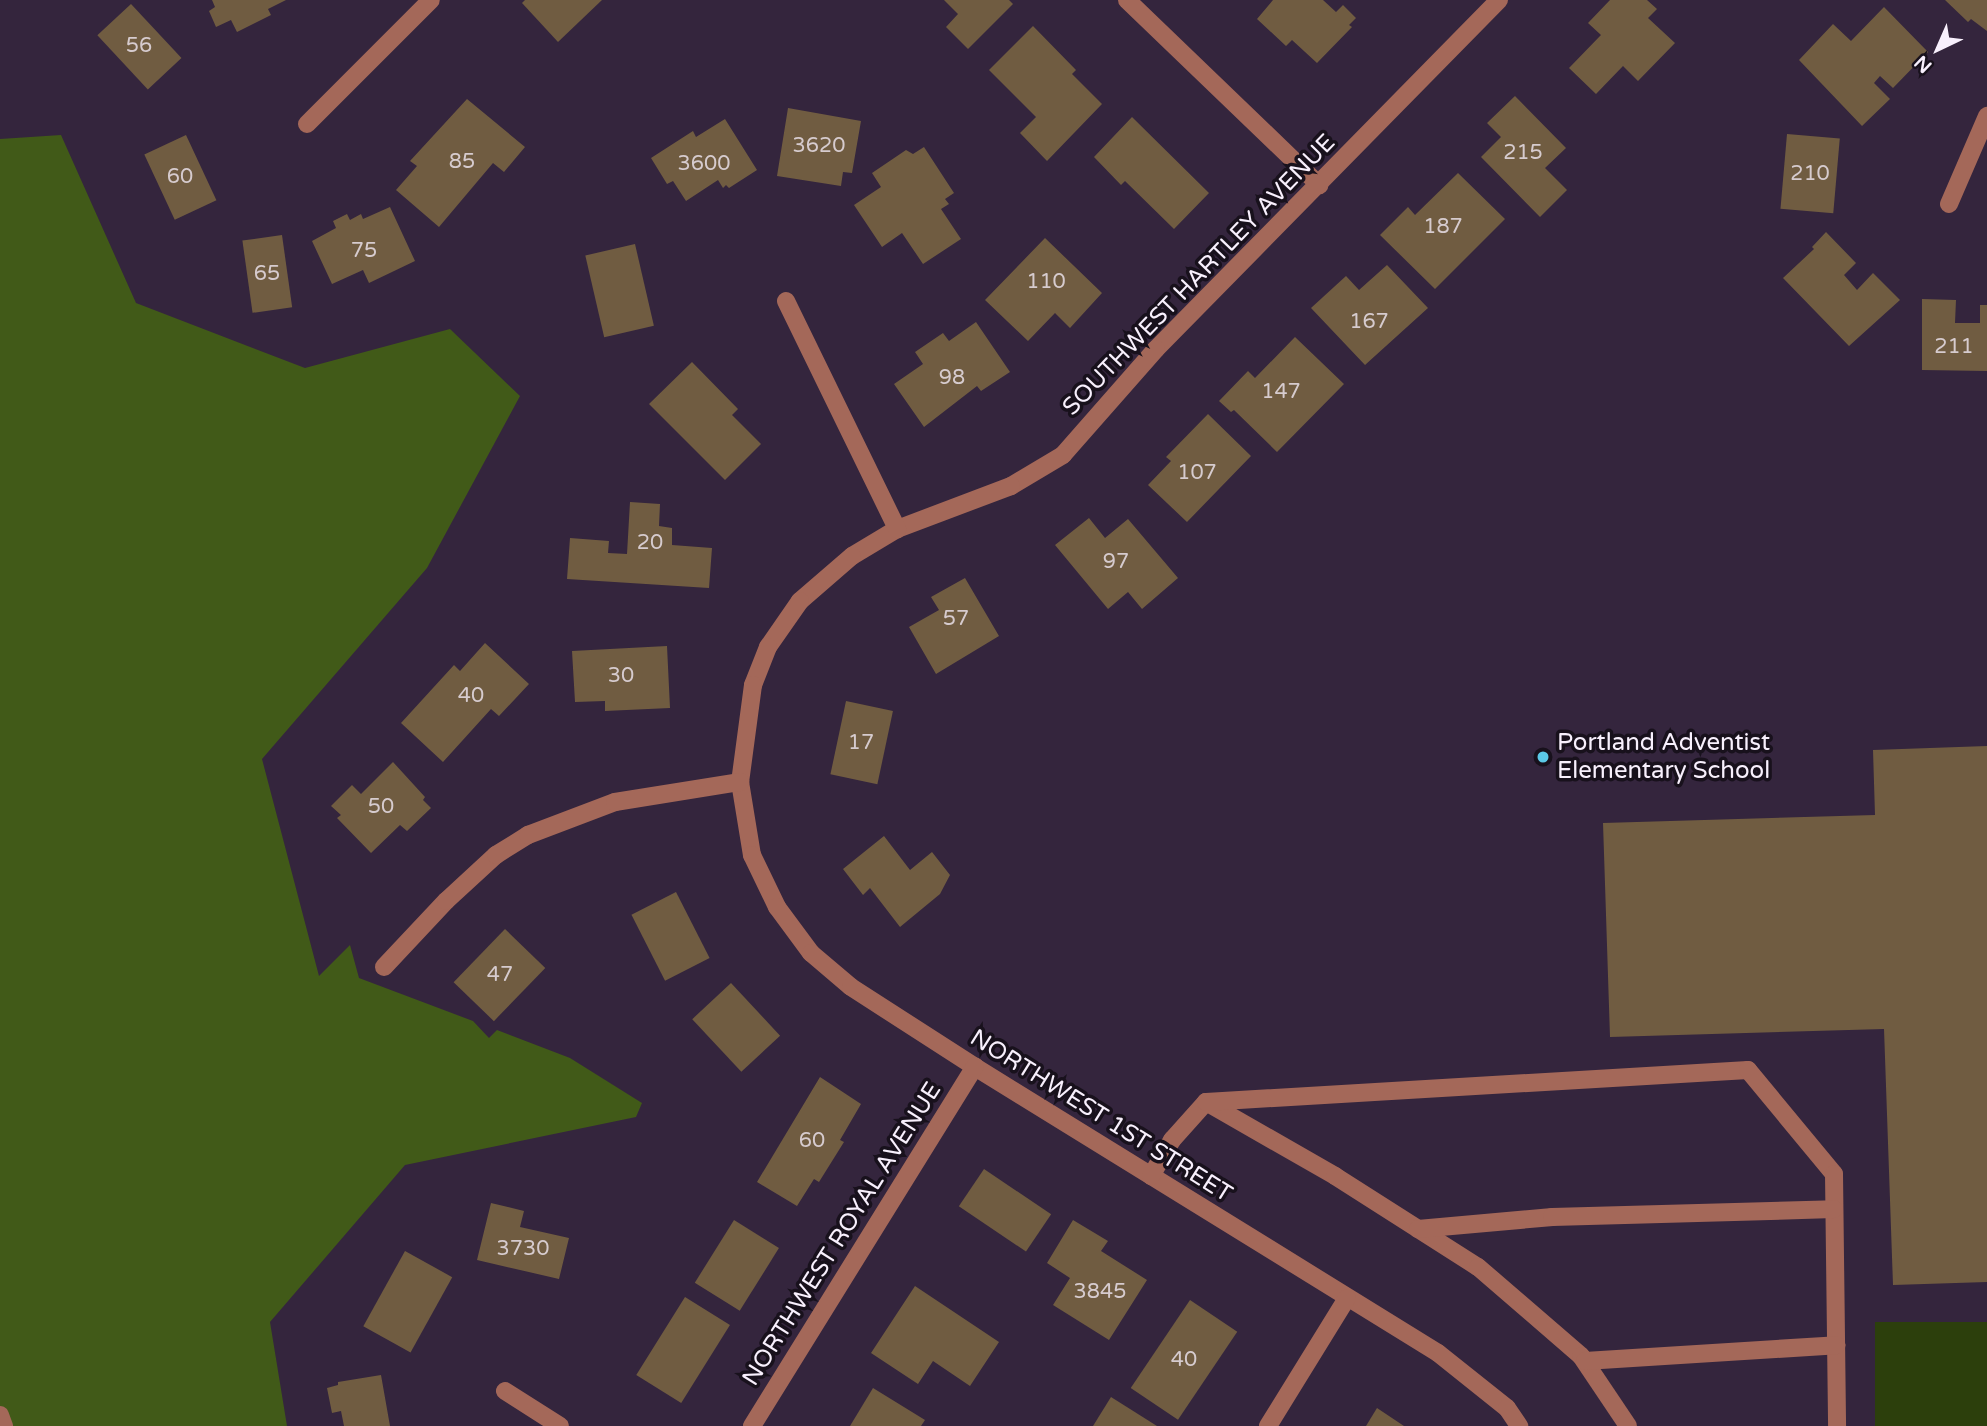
<!DOCTYPE html>
<style>
body{margin:0}
#map{position:relative;width:1987px;height:1426px;overflow:hidden;background:#34253d;font-family:"Varela Round",sans-serif}
div>[style]{position:absolute}
[style*='--x']{left:calc(var(--x)*1px);top:calc(var(--y)*1px);width:calc(var(--w)*1px);rotate:calc(var(--a)*1deg)}
.green>*{inset:0;background:#2c3f0c;transform-origin:0 0}
.forest>*{inset:0;background:#415a18}
.building>*{inset:0;background:#705c41;transform-origin:0 0}
.minor>*{height:18px;margin:-9px;padding:0 9px;transform-origin:9px;border-radius:9px;background:#a46859}
.dots>*{width:19px;height:19px;translate:-50% -50%;box-sizing:border-box;border:4px solid #18111c;border-radius:50%}
span{translate:-50% -50%;white-space:nowrap;text-align:center;line-height:1.15;-webkit-text-stroke:7px #18111c;paint-order:stroke}
.number-label{font-size:21px;color:#d6cbce}
.number-label span{-webkit-text-stroke-width:0}
.street-label{font-size:24px;color:#f8f0fd}
.poi-label{font-size:24px;color:#f8f0fd}
.left{translate:0 -50%;text-align:left}
.north{position:absolute;left:1903px;top:14px;width:70px;height:70px;-webkit-text-stroke:5px #18111c;paint-order:stroke;rotate:224deg;font-size:19px;font-weight:700;line-height:28px;text-align:center;color:#f8f0fd}
.north::after{content:'';display:block;margin:auto;width:24px;height:32px;background:#f8f0fd;clip-path:polygon(50% 0,100% 100%,50% 72%,0 100%)}
</style>
<div id="map">
<div class="green">
<i style="left:1987px;top:1322px;width:104px;height:112px;rotate:90deg"></i>
</div>
<div class="forest">
<i style="clip-path:polygon(61px 135px,136px 303px,305px 368px,450px 329px,520px 396px,427px 568px,262px 759px,319px 976px,350px 945px,359px 978px,473px 1021px,489px 1038px,497px 1030px,570px 1058px,642px 1103px,636px 1117px,405px 1165px,270px 1322px,287px 1426px,0 1426px,0 139px)"></i>
</div>
<div class="building">
<i style="clip-path:polygon(212px 0,286px 0,268px 9px,271px 15px,237px 32px,231px 20px,216px 27px,209px 11px,215px 7px)"></i>
<i style="clip-path:polygon(525px 0,602px 0,558px 42px,522px 3px)"></i>
<i style="clip-path:polygon(944px 0,1009px 0,1013px 4px,968px 49px,946px 27px,958px 14px)"></i>
<i style="clip-path:polygon(1273px 0,1323px 0,1336px 12px,1343px 5px,1356px 18px,1349px 25px,1352px 27px,1317px 63px,1292px 40px,1286px 46px,1257px 19px)"></i>
<i style="clip-path:polygon(1610px 0,1647px 0,1657px 9px,1648px 18px,1675px 43px,1638px 81px,1623px 66px,1596px 94px,1569px 68px,1601px 35px,1588px 23px)"></i>
<i style="clip-path:polygon(1945px 0,1987px 0,1987px 31px,1971px 19px,1968px 22px)"></i>
<i style="left:131px;top:4px;width:74px;height:46px;rotate:47deg"></i>
<i style="clip-path:polygon(1884px 7px,1928px 52px,1893px 88px,1880px 76px,1874px 83px,1890px 99px,1862px 126px,1799px 60px,1833px 24px,1851px 41px)"></i>
<i style="clip-path:polygon(1033px 26px,1076px 70px,1072px 74px,1102px 104px,1047px 161px,1020px 133px,1036px 117px,989px 70px)"></i>
<i style="clip-path:polygon(1515px 96px,1566px 148px,1545px 168px,1567px 190px,1540px 217px,1481px 157px,1501px 137px,1487px 123px)"></i>
<i style="clip-path:polygon(467px 99px,525px 147px,504px 172px,493px 163px,439px 227px,396px 190px,417px 166px,410px 161px)"></i>
<i style="clip-path:polygon(788px 108px,861px 121px,852px 173px,843px 172px,841px 186px,777px 176px)"></i>
<i style="clip-path:polygon(1132px 117px,1209px 193px,1174px 229px,1125px 181px,1121px 185px,1094px 157px)"></i>
<i style="clip-path:polygon(725px 119px,757px 170px,729px 188px,726px 185px,723px 188px,718px 180px,686px 201px,673px 181px,667px 184px,651px 158px,693px 131px,696px 137px)"></i>
<i style="left:1787px;top:134px;width:53px;height:75px;rotate:5deg"></i>
<i style="left:186px;top:135px;width:72px;height:46px;rotate:65deg"></i>
<i style="clip-path:polygon(924px 147px,954px 193px,945px 199px,949px 204px,941px 209px,961px 239px,923px 264px,902px 233px,882px 247px,854px 205px,881px 187px,872px 173px,906px 150px,913px 154px)"></i>
<i style="clip-path:polygon(1458px 173px,1505px 219px,1435px 289px,1380px 235px,1408px 207px,1415px 215px)"></i>
<i style="clip-path:polygon(390px 207px,415px 261px,369px 283px,363px 270px,332px 284px,312px 241px,336px 228px,333px 221px,347px 214px,350px 220px,361px 214px,363px 219px)"></i>
<i style="clip-path:polygon(1826px 232px,1856px 263px,1844px 275px,1857px 290px,1873px 273px,1900px 300px,1849px 346px,1783px 278px,1814px 249px,1812px 247px)"></i>
<i style="left:282px;top:235px;width:73px;height:40px;rotate:82deg"></i>
<i style="clip-path:polygon(1045px 238px,1102px 293px,1070px 328px,1055px 313px,1028px 341px,985px 300px)"></i>
<i style="left:635px;top:244px;width:84px;height:51px;rotate:77deg"></i>
<i style="clip-path:polygon(1387px 265px,1428px 308px,1365px 365px,1311px 308px,1346px 276px,1359px 290px)"></i>
<i style="clip-path:polygon(1922px 299px,1956px 300px,1955px 323px,1980px 323px,1980px 305px,1987px 305px,1987px 371px,1922px 370px)"></i>
<i style="clip-path:polygon(976px 322px,1010px 372px,981px 391px,977px 386px,924px 427px,894px 384px,923px 364px,915px 352px,943px 333px,949px 341px)"></i>
<i style="clip-path:polygon(1295px 337px,1344px 384px,1277px 452px,1234px 410px,1231px 412px,1219px 401px,1248px 371px,1255px 378px)"></i>
<i style="clip-path:polygon(692px 362px,738px 409px,732px 415px,761px 444px,725px 480px,649px 404px)"></i>
<i style="clip-path:polygon(1208px 414px,1251px 456px,1187px 522px,1148px 485px,1171px 461px,1166px 457px)"></i>
<i style="clip-path:polygon(630px 502px,660px 504px,659px 526px,672px 528px,672px 545px,712px 548px,709px 588px,567px 579px,570px 538px,609px 541px,608px 553px,627px 554px)"></i>
<i style="clip-path:polygon(1089px 518px,1105px 538px,1128px 519px,1178px 578px,1142px 609px,1128px 592px,1108px 609px,1055px 545px)"></i>
<i style="clip-path:polygon(965px 578px,999px 636px,936px 674px,909px 627px,939px 610px,931px 597px)"></i>
<i style="clip-path:polygon(485px 643px,529px 684px,499px 716px,491px 709px,443px 762px,401px 723px,454px 665px,460px 671px)"></i>
<i style="clip-path:polygon(667px 646px,670px 708px,605px 711px,605px 701px,575px 702px,572px 651px)"></i>
<i style="left:846px;top:701px;width:48px;height:75px;rotate:12deg"></i>
<i style="clip-path:polygon(1987px 746px,1987px 1282px,1893px 1285px,1884px 1029px,1610px 1037px,1603px 823px,1875px 815px,1873px 750px)"></i>
<i style="clip-path:polygon(393px 762px,425px 797px,423px 800px,431px 808px,407px 831px,400px 825px,371px 853px,337px 818px,341px 815px,331px 806px,352px 785px,361px 794px)"></i>
<i style="clip-path:polygon(884px 836px,910px 870px,932px 852px,950px 875px,940px 894px,900px 927px,870px 888px,863px 895px,843px 869px)"></i>
<i style="left:676px;top:892px;width:74px;height:50px;rotate:63deg"></i>
<i style="left:505px;top:929px;width:56px;height:74px;rotate:44deg"></i>
<i style="left:731px;top:983px;width:72px;height:53px;rotate:47deg"></i>
<i style="clip-path:polygon(820px 1077px,861px 1104px,840px 1140px,844px 1142px,819px 1182px,814px 1179px,797px 1206px,757px 1182px)"></i>
<i style="left:984px;top:1169px;width:81px;height:45px;rotate:34deg"></i>
<i style="clip-path:polygon(491px 1203px,524px 1211px,520px 1227px,569px 1238px,559px 1279px,477px 1260px)"></i>
<i style="left:734px;top:1220px;width:53px;height:74px;rotate:32deg"></i>
<i style="clip-path:polygon(1073px 1220px,1108px 1241px,1101px 1251px,1147px 1280px,1109px 1340px,1053px 1305px,1070px 1278px,1047px 1263px)"></i>
<i style="left:405px;top:1251px;width:54px;height:86px;rotate:29deg"></i>
<i style="clip-path:polygon(915px 1286px,999px 1342px,970px 1386px,933px 1361px,918px 1384px,871px 1353px)"></i>
<i style="left:685px;top:1297px;width:53px;height:92px;rotate:32deg"></i>
<i style="left:1190px;top:1300px;width:57px;height:106px;rotate:34deg"></i>
<i style="clip-path:polygon(381px 1375px,390px 1426px,344px 1426px,341px 1411px,332px 1413px,327px 1388px,338px 1385px,338px 1382px)"></i>
<i style="clip-path:polygon(873px 1388px,925px 1420px,921px 1426px,850px 1426px)"></i>
<i style="clip-path:polygon(1111px 1397px,1157px 1426px,1093px 1426px)"></i>
<i style="clip-path:polygon(1377px 1408px,1404px 1426px,1366px 1426px)"></i>
</div>
<div class="minor">
<i style="--x:1127;--y:0;--w:267;--a:43.9"></i>
<i style="--x:1499;--y:0;--w:489;--a:134.5"></i>
<i style="--x:1156;--y:349;--w:141;--a:131.3"></i>
<i style="--x:1063;--y:455;--w:61;--a:149.2"></i>
<i style="--x:1011;--y:486;--w:122;--a:159.3"></i>
<i style="--x:897;--y:529;--w:52;--a:149"></i>
<i style="--x:852;--y:556;--w:69;--a:139.1"></i>
<i style="--x:800;--y:601;--w:56;--a:124.8"></i>
<i style="--x:768;--y:647;--w:41;--a:111.5"></i>
<i style="--x:753;--y:685;--w:98;--a:97.6"></i>
<i style="--x:740;--y:782;--w:74;--a:80.7"></i>
<i style="--x:752;--y:855;--w:58;--a:64.3"></i>
<i style="--x:777;--y:907;--w:57;--a:53.5"></i>
<i style="--x:811;--y:953;--w:52;--a:40.4"></i>
<i style="--x:851;--y:987;--w:148;--a:32.8"></i>
<i style="--x:975;--y:1067;--w:544;--a:31.7"></i>
<i style="--x:1438;--y:1353;--w:88;--a:38.6"></i>
<i style="--x:1507;--y:1408;--w:22;--a:56"></i>
<i style="--x:307;--y:124;--w:175;--a:-45"></i>
<i style="--x:1949;--y:204;--w:96;--a:-66.6"></i>
<i style="--x:786;--y:301;--w:254;--a:64"></i>
<i style="--x:384;--y:967;--w:91;--a:-46.8"></i>
<i style="--x:446;--y:901;--w:68;--a:-42.6"></i>
<i style="--x:496;--y:855;--w:38;--a:-32"></i>
<i style="--x:528;--y:835;--w:93;--a:-20.8"></i>
<i style="--x:615;--y:802;--w:127;--a:-9.1"></i>
<i style="--x:1206;--y:1102;--w:149;--a:29.8"></i>
<i style="--x:1335;--y:1176;--w:169;--a:32.5"></i>
<i style="--x:1478;--y:1267;--w:136;--a:40.8"></i>
<i style="--x:1581;--y:1356;--w:84;--a:56.1"></i>
<i style="--x:1151;--y:1176;--w:42;--a:-59.7"></i>
<i style="--x:1172;--y:1140;--w:51;--a:-48.2"></i>
<i style="--x:1206;--y:1102;--w:543;--a:-3.38"></i>
<i style="--x:1748;--y:1070;--w:135;--a:50.4"></i>
<i style="--x:1834;--y:1174;--w:252;--a:89.3"></i>
<i style="--x:1418;--y:1229;--w:135;--a:-5.1"></i>
<i style="--x:1552;--y:1217;--w:282;--a:-1.6"></i>
<i style="--x:1585;--y:1361;--w:252;--a:-3.6"></i>
<i style="--x:505;--y:1391;--w:65;--a:32.5"></i>
<i style="--x:0;--y:1415;--w:12;--a:70"></i>
<i style="--x:752;--y:1426;--w:423;--a:-58.2"></i>
<i style="--x:1268;--y:1426;--w:150;--a:-58.3"></i>
</div>
<div class="dots">
<i style="left:1543px;top:757px;background:#5bc8e7"></i>
</div>
<div class="number-label">
<span style="left:139px;top:46px">56</span>
<span style="left:819px;top:146px">3620</span>
<span style="left:1523px;top:153px">215</span>
<span style="left:462px;top:162px">85</span>
<span style="left:704px;top:164px">3600</span>
<span style="left:1810px;top:174px">210</span>
<span style="left:180px;top:177px">60</span>
<span style="left:1443px;top:227px">187</span>
<span style="left:364px;top:251px">75</span>
<span style="left:267px;top:274px">65</span>
<span style="left:1046px;top:282px">110</span>
<span style="left:1369px;top:322px">167</span>
<span style="left:1954px;top:347px">211</span>
<span style="left:952px;top:378px">98</span>
<span style="left:1281px;top:392px">147</span>
<span style="left:1197px;top:473px">107</span>
<span style="left:650px;top:543px">20</span>
<span style="left:1116px;top:562px">97</span>
<span style="left:956px;top:619px">57</span>
<span style="left:621px;top:676px">30</span>
<span style="left:471px;top:696px">40</span>
<span style="left:861px;top:743px">17</span>
<span style="left:381px;top:807px">50</span>
<span style="left:500px;top:975px">47</span>
<span style="left:812px;top:1141px">60</span>
<span style="left:523px;top:1249px">3730</span>
<span style="left:1100px;top:1292px">3845</span>
<span style="left:1184px;top:1360px">40</span>
</div>
<div class="street-label">
<span style="left:1199px;top:275px;rotate:-46deg">SOUTHWEST HARTLEY AVENUE</span>
<span style="left:1101px;top:1116px;rotate:32deg">NORTHWEST 1ST STREET</span>
<span style="left:842px;top:1234px;rotate:-58deg">NORTHWEST ROYAL AVENUE</span>
</div>
<div class="poi-label">
<span class="left" style="left:1557px;top:757px">Portland Adventist<br>Elementary School</span>
</div>
<div class="north">N</div>
</div>
